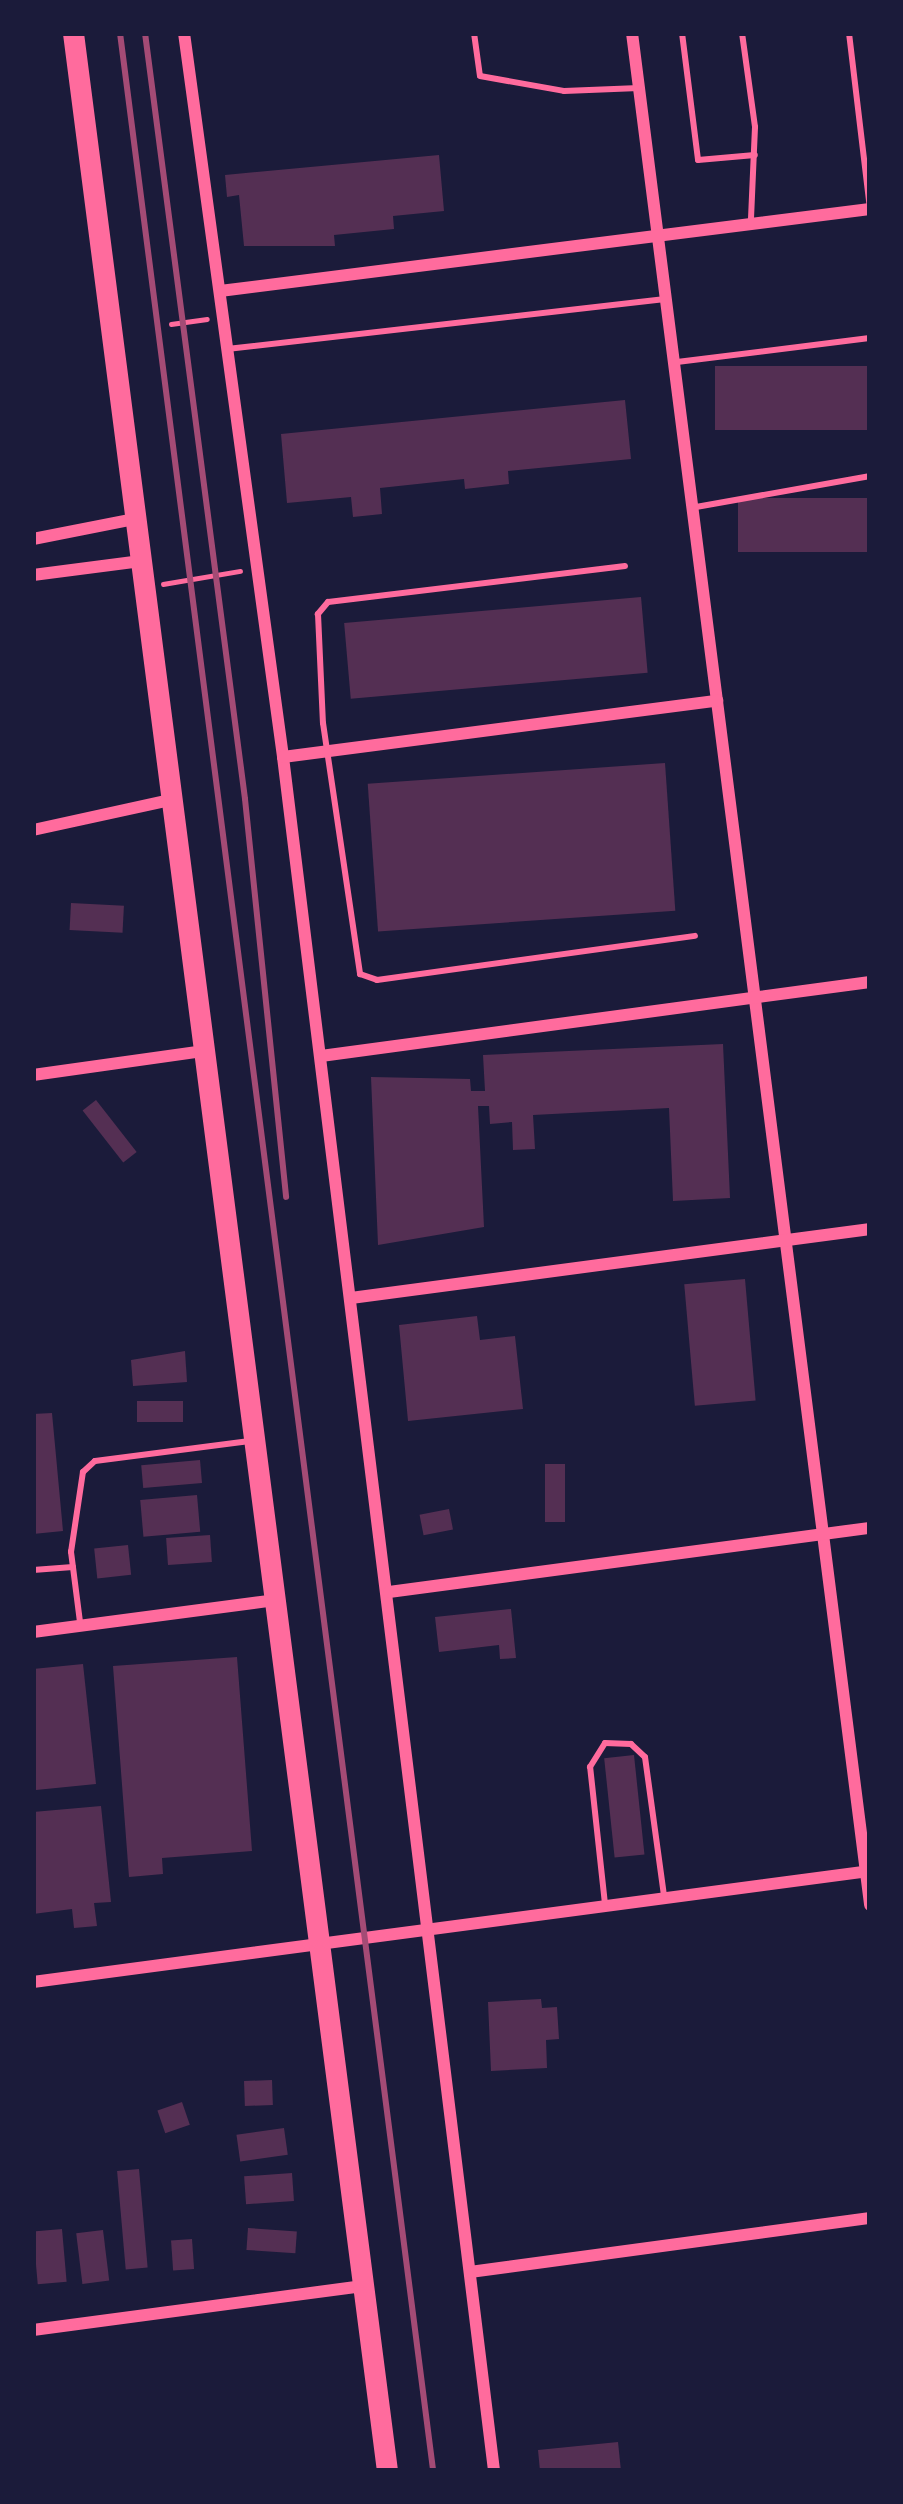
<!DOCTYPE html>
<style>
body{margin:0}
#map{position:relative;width:903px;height:2504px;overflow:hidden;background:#1b1b3a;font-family:Raleway,sans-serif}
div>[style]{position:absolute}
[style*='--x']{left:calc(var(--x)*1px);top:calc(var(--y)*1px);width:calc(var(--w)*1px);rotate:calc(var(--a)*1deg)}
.building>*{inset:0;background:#542f53;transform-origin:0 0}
.path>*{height:4.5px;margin:-2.25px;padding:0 2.25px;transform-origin:2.25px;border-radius:2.25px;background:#ff6b9d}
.service>*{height:6px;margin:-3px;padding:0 3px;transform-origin:3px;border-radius:3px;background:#ff6b9d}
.minor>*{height:12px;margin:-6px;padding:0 6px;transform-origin:6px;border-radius:6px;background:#ff6b9d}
.primary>*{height:21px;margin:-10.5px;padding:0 10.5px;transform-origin:10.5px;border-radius:10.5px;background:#ff6b9d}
.rail>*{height:6px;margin:-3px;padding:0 3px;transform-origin:3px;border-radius:3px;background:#a44b75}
span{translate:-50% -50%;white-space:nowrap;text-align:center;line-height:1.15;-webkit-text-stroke:10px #1b1b3a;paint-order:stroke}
.frame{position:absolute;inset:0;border:36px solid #1b1b3a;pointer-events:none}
</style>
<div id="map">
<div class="building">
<i style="clip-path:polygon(439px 155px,444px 211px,393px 216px,394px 229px,334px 235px,335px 246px,244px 246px,239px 195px,227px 197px,225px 175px)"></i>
<i style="left:870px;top:366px;width:64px;height:155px;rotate:90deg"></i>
<i style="clip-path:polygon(625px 400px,631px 459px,508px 471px,509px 484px,465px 489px,464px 479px,380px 488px,382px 514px,353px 517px,351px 497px,287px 503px,281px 434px)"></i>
<i style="left:870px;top:498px;width:54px;height:132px;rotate:90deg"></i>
<i style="left:641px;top:597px;width:76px;height:298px;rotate:85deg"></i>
<i style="left:665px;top:763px;width:148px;height:298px;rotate:86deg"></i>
<i style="left:71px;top:903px;width:53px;height:27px;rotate:3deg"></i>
<i style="clip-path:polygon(723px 1044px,730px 1198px,673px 1201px,669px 1108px,533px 1115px,535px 1149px,513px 1150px,512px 1122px,490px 1124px,489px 1106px,478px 1106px,484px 1227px,378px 1245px,371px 1077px,470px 1079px,471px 1091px,485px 1091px,483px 1055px)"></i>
<i style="left:96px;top:1100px;width:66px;height:17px;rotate:52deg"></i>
<i style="left:745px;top:1279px;width:122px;height:61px;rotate:85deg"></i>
<i style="clip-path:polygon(477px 1316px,480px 1340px,515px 1336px,523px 1409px,408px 1421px,399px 1325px)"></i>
<i style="clip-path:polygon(185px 1351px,187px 1382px,133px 1386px,131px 1360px)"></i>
<i style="left:183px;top:1401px;width:21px;height:46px;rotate:90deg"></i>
<i style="clip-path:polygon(52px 1413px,63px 1531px,33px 1534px,33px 1414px)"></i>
<i style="left:200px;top:1460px;width:23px;height:59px;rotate:85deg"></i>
<i style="left:545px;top:1464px;width:20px;height:58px"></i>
<i style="left:197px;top:1495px;width:37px;height:57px;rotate:85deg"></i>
<i style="left:449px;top:1509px;width:21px;height:30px;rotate:79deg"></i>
<i style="left:210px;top:1535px;width:27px;height:44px;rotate:86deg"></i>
<i style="left:128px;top:1545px;width:30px;height:34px;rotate:84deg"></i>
<i style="clip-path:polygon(511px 1609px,516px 1658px,500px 1659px,499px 1645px,439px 1652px,435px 1617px)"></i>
<i style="clip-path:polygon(237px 1657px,252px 1851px,162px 1858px,163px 1874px,129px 1877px,113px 1666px)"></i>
<i style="clip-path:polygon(83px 1664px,96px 1784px,36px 1790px,33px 1669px)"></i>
<i style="left:634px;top:1755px;width:100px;height:30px;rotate:84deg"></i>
<i style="clip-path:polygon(101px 1806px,111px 1902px,94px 1903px,97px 1926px,74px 1928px,72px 1909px,33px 1914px,33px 1812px)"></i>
<i style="clip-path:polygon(541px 1999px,542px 2008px,557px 2007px,559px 2039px,546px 2040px,547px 2068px,491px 2071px,488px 2002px)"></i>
<i style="left:272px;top:2080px;width:25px;height:28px;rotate:88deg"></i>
<i style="left:182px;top:2102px;width:24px;height:26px;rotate:71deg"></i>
<i style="left:284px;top:2128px;width:27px;height:48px;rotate:82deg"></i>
<i style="left:139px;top:2169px;width:99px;height:22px;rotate:85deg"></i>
<i style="left:292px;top:2173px;width:28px;height:48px;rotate:86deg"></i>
<i style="left:248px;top:2228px;width:49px;height:22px;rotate:4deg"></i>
<i style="left:62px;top:2229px;width:53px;height:29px;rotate:85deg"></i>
<i style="left:103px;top:2230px;width:51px;height:27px;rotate:83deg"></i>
<i style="left:192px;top:2239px;width:30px;height:21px;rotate:86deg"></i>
<i style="clip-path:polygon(618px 2442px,621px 2471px,540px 2471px,538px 2450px)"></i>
</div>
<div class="path">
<i style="--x:171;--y:324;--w:36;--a:-8"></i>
<i style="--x:163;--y:584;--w:78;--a:-9.6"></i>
</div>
<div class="service">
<i style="--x:474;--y:33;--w:43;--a:82.1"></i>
<i style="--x:480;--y:76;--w:85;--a:10.1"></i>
<i style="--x:564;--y:91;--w:75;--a:-2.3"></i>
<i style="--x:682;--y:33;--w:128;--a:82.8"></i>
<i style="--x:698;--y:160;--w:57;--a:-5"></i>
<i style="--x:742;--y:33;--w:95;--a:82.1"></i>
<i style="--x:755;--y:127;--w:93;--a:92.5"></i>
<i style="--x:849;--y:33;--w:177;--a:83.2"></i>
<i style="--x:227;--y:349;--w:441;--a:-6.5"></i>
<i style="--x:677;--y:362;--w:194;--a:-7.1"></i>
<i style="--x:696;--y:507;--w:177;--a:-10.1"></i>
<i style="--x:625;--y:566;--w:299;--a:173.1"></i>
<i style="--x:328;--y:602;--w:16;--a:130"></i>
<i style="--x:318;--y:614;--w:109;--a:87.4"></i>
<i style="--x:323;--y:723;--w:254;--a:81.6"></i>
<i style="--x:360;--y:974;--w:18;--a:19"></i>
<i style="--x:377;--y:980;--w:321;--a:-7.9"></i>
<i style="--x:33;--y:1570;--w:40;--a:-4.3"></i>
<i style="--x:80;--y:1622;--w:71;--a:-97.3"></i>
<i style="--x:71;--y:1552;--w:81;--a:-81.5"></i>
<i style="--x:83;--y:1472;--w:16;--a:-43"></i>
<i style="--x:95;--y:1461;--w:154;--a:-7.4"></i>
<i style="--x:605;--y:1904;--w:138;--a:-96.2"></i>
<i style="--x:590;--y:1767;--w:28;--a:-58"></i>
<i style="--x:605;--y:1743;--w:26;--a:2"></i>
<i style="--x:631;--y:1744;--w:19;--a:43"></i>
<i style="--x:645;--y:1757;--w:140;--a:82.2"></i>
</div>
<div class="minor">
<i style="--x:184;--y:33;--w:731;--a:82.21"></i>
<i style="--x:283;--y:757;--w:1727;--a:82.98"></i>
<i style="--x:632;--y:33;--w:1887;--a:82.75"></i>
<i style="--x:220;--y:291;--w:655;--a:-7.19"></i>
<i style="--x:33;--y:539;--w:104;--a:-11.1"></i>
<i style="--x:33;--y:575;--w:109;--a:-7.4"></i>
<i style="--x:283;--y:757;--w:438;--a:-7.4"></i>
<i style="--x:33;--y:830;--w:141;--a:-12.3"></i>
<i style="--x:321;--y:1056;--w:554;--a:-7.68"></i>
<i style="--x:33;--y:1075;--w:173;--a:-8"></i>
<i style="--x:351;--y:1298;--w:524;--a:-7.57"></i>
<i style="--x:389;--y:1592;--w:485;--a:-7.6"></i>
<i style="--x:33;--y:1632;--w:244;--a:-7.5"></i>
<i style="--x:33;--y:1982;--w:843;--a:-7.56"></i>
<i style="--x:470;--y:2272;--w:404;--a:-7.7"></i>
<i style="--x:33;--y:2330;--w:333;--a:-7.6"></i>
</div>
<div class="primary">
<i style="--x:73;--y:33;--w:2458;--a:82.66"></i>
</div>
<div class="rail">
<i style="--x:120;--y:33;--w:2458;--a:82.68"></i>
<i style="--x:145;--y:33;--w:772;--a:82.56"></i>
<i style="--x:245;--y:799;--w:400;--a:84.1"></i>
</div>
<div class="frame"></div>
</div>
